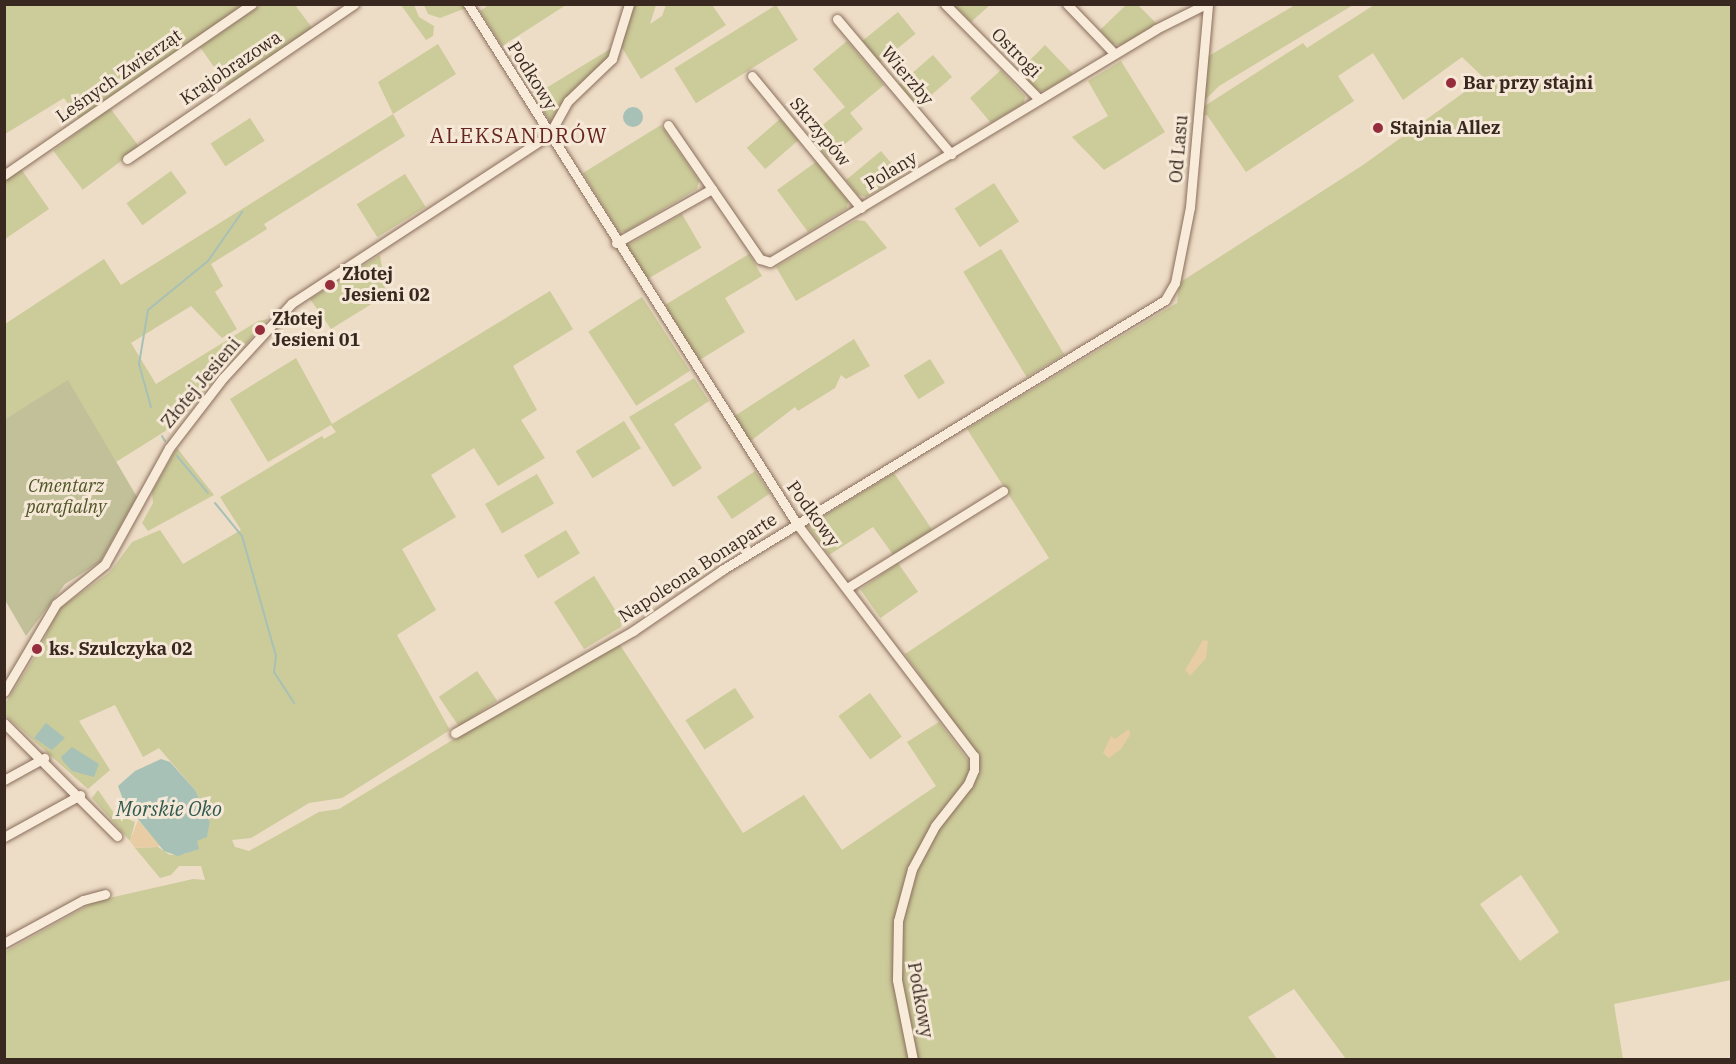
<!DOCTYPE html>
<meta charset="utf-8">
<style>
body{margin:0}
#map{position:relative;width:1736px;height:1064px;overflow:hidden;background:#eddcc6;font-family:"IBM Plex Serif",serif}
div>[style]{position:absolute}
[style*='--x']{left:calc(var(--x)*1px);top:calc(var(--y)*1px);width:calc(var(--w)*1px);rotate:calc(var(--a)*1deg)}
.green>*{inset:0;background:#cccb9a;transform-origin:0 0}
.sand>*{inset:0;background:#e8cda4}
.cemetery>*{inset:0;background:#c1c099}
.water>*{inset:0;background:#a7c1b6}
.round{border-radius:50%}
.stream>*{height:2px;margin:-1px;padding:0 1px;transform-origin:1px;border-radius:1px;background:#a7c1b6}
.roads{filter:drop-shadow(0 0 2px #896e5c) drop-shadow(0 0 2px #896e5c)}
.minor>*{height:9px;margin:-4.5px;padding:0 4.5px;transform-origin:4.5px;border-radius:4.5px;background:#f8ebd9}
.dots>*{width:16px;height:16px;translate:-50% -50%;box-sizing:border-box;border:3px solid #f5e8d6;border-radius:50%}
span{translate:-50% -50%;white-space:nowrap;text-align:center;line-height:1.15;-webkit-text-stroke:6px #f5e8d6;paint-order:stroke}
.street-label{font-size:18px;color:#392820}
.poi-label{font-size:18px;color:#392820;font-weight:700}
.left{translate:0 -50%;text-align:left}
.park-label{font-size:18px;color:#505527;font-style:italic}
.water-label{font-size:20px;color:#2f5850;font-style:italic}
.quarter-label{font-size:21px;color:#652520;letter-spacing:1.5px}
.frame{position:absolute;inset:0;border:6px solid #392820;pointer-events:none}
</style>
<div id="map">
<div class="green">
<i style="clip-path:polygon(490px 4px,566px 4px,566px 5px,502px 46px,480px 11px)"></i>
<i style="clip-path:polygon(5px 5px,244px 5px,79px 119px,64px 98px,5px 134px)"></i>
<i style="clip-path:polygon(261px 5px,295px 5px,313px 29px,228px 87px,200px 47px)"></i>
<i style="clip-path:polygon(401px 5px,414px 5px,419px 17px,434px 26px,433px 36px,426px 40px)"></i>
<i style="clip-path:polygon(424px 5px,463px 5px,466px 8px,440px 18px,428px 14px)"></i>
<i style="clip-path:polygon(635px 5px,656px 5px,650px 24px,662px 16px,666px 5px,712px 5px,726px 25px,641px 79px,621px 46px)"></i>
<i style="left:776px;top:5px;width:41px;height:120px;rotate:58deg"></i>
<i style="clip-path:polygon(954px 5px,990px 5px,971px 22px)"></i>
<i style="clip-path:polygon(1126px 5px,1138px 5px,1157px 24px,1122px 45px,1112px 44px,1100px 30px)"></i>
<i style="clip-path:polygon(1295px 5px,1353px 5px,1219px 86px,1204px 101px,1207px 57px)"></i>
<i style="clip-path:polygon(evenodd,1374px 5px,1731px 5px,1731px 980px,1614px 1004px,1623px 1059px,1346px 1059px,1294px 989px,1248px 1017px,1277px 1059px,5px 1060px,5px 952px,96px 901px,193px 879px,205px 880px,201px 866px,179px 866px,171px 875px,160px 878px,135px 848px,158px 847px,170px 855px,186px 854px,201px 836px,207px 836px,210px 822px,195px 790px,159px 748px,143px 757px,115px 705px,79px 721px,110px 770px,88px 789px,5px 715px,5px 704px,37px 653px,59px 609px,110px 572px,132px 542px,160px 530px,183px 564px,241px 530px,220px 497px,322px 436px,324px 439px,336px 432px,331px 425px,268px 462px,230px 399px,296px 358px,332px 424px,550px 291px,573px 329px,513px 366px,537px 410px,521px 420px,545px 458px,498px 486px,474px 448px,431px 475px,456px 517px,402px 549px,436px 610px,397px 635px,450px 730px,342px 798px,309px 803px,251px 838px,232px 840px,235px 847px,249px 851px,319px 812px,339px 809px,543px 685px,620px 645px,743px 833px,804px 795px,842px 850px,936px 786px,907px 742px,939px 722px,970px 763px,980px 759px,905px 654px,1049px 558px,967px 429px,1177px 303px,1179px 283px,1363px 165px,1484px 78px,1462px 57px,1403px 100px,1373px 53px,1338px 76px,1354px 101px,1246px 172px,1207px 115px,1203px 116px,1203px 107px,1303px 43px,1307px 48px,1374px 5px,1521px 875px,1559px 932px,1520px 961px,1480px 904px,1521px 875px)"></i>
<i style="left:898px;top:12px;width:28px;height:46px;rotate:51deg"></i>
<i style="clip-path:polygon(847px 41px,884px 85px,850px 113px,863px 129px,828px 158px,809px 136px,845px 107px,813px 69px)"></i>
<i style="clip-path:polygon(438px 44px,456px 74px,393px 114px,405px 136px,264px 224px,267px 229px,211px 264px,223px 286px,215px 292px,237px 329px,222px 338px,191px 306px,131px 343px,156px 384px,258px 321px,268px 319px,175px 425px,116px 462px,68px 381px,5px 419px,5px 324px,104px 259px,121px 285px,393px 114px,378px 82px)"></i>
<i style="clip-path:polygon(1045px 45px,1073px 74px,1044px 91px,1035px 90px,1018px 72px)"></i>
<i style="clip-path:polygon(615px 46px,603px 64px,564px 100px,551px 123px,533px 96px)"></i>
<i style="left:933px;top:55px;width:29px;height:45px;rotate:49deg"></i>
<i style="clip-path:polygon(1121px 61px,1165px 132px,1104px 170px,1072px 137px,1108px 116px,1088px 81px)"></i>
<i style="clip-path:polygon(1001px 70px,1025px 96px,1024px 103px,991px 123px,970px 98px)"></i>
<i style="left:110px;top:108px;width:49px;height:71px;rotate:53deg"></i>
<i style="left:250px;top:118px;width:27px;height:47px;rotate:57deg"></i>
<i style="left:780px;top:119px;width:28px;height:44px;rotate:49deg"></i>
<i style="clip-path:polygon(661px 125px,699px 181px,697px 189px,625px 232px,618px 231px,583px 173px)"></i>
<i style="clip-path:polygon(881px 151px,902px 176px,866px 197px,858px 195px,846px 180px)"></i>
<i style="clip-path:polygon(816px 162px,848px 201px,847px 208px,808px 232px,777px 190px)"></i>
<i style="clip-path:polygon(21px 169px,49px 209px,5px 239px,5px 180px)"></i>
<i style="left:171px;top:171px;width:27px;height:55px;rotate:54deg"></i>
<i style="left:405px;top:174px;width:39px;height:57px;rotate:58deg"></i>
<i style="left:994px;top:183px;width:46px;height:47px;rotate:57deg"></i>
<i style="left:682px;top:214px;width:39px;height:64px;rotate:60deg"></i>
<i style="clip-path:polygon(856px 220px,865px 221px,887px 248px,796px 301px,776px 267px)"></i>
<i style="left:1001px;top:249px;width:123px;height:44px;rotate:59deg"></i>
<i style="clip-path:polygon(749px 254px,762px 276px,725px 298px,745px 332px,698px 361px,665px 305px)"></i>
<i style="clip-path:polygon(380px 255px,386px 295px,331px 329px,310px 299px)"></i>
<i style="left:642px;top:297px;width:88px;height:64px;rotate:57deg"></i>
<i style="clip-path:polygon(854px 339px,870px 366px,846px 379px,841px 375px,835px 388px,798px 411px,795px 407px,748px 443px,733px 417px)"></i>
<i style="left:930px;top:359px;width:28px;height:31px;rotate:58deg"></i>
<i style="clip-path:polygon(694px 378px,709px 401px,674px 424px,702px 468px,673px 487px,629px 417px)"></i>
<i style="left:624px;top:421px;width:32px;height:57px;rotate:58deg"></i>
<i style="clip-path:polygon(177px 448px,214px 495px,148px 531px,142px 523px,153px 503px,152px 492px)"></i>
<i style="left:755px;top:471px;width:27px;height:46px;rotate:56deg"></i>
<i style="clip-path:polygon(894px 473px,933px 531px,894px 556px,873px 527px,829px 555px,807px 526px)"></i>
<i style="left:537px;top:474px;width:34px;height:60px;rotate:60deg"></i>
<i style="left:566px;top:530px;width:27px;height:49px;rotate:59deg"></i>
<i style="left:898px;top:563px;width:35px;height:46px;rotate:55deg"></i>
<i style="clip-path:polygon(594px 576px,622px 621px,621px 627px,584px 649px,554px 602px)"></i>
<i style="left:477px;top:671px;width:36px;height:46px;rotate:56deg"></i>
<i style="left:735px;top:688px;width:35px;height:59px;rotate:57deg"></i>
<i style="left:870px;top:693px;width:54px;height:39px;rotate:54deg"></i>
<i style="clip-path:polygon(98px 790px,114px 813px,135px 822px,130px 841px,92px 798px)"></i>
</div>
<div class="sand">
<i style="clip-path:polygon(1203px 640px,1208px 641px,1206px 658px,1190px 676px,1185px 670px)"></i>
<i style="clip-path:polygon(1129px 729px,1130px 735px,1121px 749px,1109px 758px,1103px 753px,1111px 736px,1115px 739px)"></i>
<i style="clip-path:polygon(138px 820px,160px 845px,158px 847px,135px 848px,130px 841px)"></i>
</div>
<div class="cemetery">
<i style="clip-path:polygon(68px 380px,137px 497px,100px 562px,65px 584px,26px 636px,5px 600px,5px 419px)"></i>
</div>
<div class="water">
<i class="round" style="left:623px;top:107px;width:20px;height:20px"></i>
<i style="clip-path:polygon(46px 723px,65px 738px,52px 750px,34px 738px)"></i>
<i style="clip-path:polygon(72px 747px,99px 764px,94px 777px,72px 771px,63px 761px,61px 757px)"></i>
<i style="clip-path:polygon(161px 759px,170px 762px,195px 790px,210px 822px,207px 837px,197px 841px,199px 849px,178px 856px,164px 851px,124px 802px,118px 786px,135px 771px)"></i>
</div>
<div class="stream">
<i style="--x:151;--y:407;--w:45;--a:-105.6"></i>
<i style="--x:139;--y:364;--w:55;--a:-80.5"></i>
<i style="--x:148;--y:310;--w:77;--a:-39.2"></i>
<i style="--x:208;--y:261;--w:60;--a:-55.2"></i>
<i style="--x:162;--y:436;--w:6;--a:59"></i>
<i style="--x:177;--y:456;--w:48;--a:50"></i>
<i style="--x:215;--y:503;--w:43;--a:50.7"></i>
<i style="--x:242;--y:536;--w:125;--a:74.2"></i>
<i style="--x:276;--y:656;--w:16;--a:97"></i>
<i style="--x:274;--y:672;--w:37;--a:57"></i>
</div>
<div class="roads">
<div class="minor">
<i style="--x:468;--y:4;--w:615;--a:57.68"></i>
<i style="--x:797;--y:524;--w:292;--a:52.7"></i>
<i style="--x:974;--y:756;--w:14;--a:90"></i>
<i style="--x:974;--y:770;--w:15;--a:113"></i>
<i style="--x:968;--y:784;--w:53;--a:128.2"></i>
<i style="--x:935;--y:826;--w:49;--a:118.1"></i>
<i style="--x:912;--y:869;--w:54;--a:105.1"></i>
<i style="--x:898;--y:921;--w:59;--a:91"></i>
<i style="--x:897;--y:980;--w:82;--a:78.7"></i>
<i style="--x:945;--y:4;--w:134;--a:45.3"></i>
<i style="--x:1067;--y:4;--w:69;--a:46.2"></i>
<i style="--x:837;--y:19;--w:177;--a:49.8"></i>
<i style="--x:752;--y:76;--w:171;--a:50.5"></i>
<i style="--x:668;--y:125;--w:78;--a:55.5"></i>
<i style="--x:127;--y:159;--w:275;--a:-34.3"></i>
<i style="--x:4;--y:175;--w:301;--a:-34.6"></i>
<i style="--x:616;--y:243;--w:110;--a:-29.4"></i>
<i style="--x:712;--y:189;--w:85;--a:55.6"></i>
<i style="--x:760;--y:259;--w:10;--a:17"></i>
<i style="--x:770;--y:262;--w:451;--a:-31.1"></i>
<i style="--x:1156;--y:29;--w:56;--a:-26.6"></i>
<i style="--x:847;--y:588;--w:184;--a:-31.9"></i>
<i style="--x:4;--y:692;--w:102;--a:-59.4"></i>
<i style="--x:56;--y:604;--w:63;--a:-39.2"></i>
<i style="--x:105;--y:564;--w:132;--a:-61.1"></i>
<i style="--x:169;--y:448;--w:88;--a:-52.4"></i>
<i style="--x:223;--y:378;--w:102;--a:-47.4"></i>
<i style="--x:292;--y:303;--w:307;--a:-33.2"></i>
<i style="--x:549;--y:135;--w:39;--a:-61"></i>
<i style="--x:568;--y:101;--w:61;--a:-43.7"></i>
<i style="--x:612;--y:59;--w:58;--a:-72.8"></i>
<i style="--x:4;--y:723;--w:160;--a:45"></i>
<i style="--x:455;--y:733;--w:205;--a:-29.8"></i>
<i style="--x:633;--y:631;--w:108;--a:-34.4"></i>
<i style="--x:722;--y:570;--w:519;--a:-31.36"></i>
<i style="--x:1165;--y:300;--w:20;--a:-60"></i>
<i style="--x:1175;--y:283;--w:77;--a:-78.8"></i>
<i style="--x:1190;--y:207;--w:204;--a:-84.9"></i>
<i style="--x:4;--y:780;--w:46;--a:-28.8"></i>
<i style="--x:4;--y:837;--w:87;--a:-28.9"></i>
<i style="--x:4;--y:943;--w:90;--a:-28.6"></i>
<i style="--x:83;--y:900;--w:23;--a:-15"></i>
</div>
</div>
<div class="dots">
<i style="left:1451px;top:83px;background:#962d3c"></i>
<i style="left:1378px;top:128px;background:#962d3c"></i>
<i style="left:330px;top:285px;background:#962d3c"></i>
<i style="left:260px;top:330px;background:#962d3c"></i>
<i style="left:37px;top:649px;background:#962d3c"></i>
</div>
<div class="street-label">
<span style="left:1016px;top:53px;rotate:45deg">Ostrogi</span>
<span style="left:231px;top:68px;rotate:-34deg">Krajobrazowa</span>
<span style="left:119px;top:76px;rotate:-35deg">Leśnych Zwierząt</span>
<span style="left:532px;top:76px;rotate:58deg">Podkowy</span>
<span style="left:907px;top:76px;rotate:50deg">Wierzby</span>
<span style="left:820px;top:132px;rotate:50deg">Skrzypów</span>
<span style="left:1179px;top:149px;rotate:-85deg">Od Lasu</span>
<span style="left:891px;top:171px;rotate:-31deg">Polany</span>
<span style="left:201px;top:383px;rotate:-50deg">Złotej Jesieni</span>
<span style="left:813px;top:514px;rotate:54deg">Podkowy</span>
<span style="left:698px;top:568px;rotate:-33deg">Napoleona Bonaparte</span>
<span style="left:920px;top:1000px;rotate:80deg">Podkowy</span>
</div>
<div class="poi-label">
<span class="left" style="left:1463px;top:83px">Bar przy stajni</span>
<span class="left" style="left:1390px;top:128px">Stajnia Allez</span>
<span class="left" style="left:342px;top:285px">Złotej<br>Jesieni 02</span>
<span class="left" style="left:272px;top:330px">Złotej<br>Jesieni 01</span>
<span class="left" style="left:49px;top:649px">ks. Szulczyka 02</span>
</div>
<div class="park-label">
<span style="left:66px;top:497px">Cmentarz<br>parafialny</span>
</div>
<div class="water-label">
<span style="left:169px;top:808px">Morskie Oko</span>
</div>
<div class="quarter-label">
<span style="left:519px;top:135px">ALEKSANDRÓW</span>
</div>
<div class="frame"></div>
</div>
